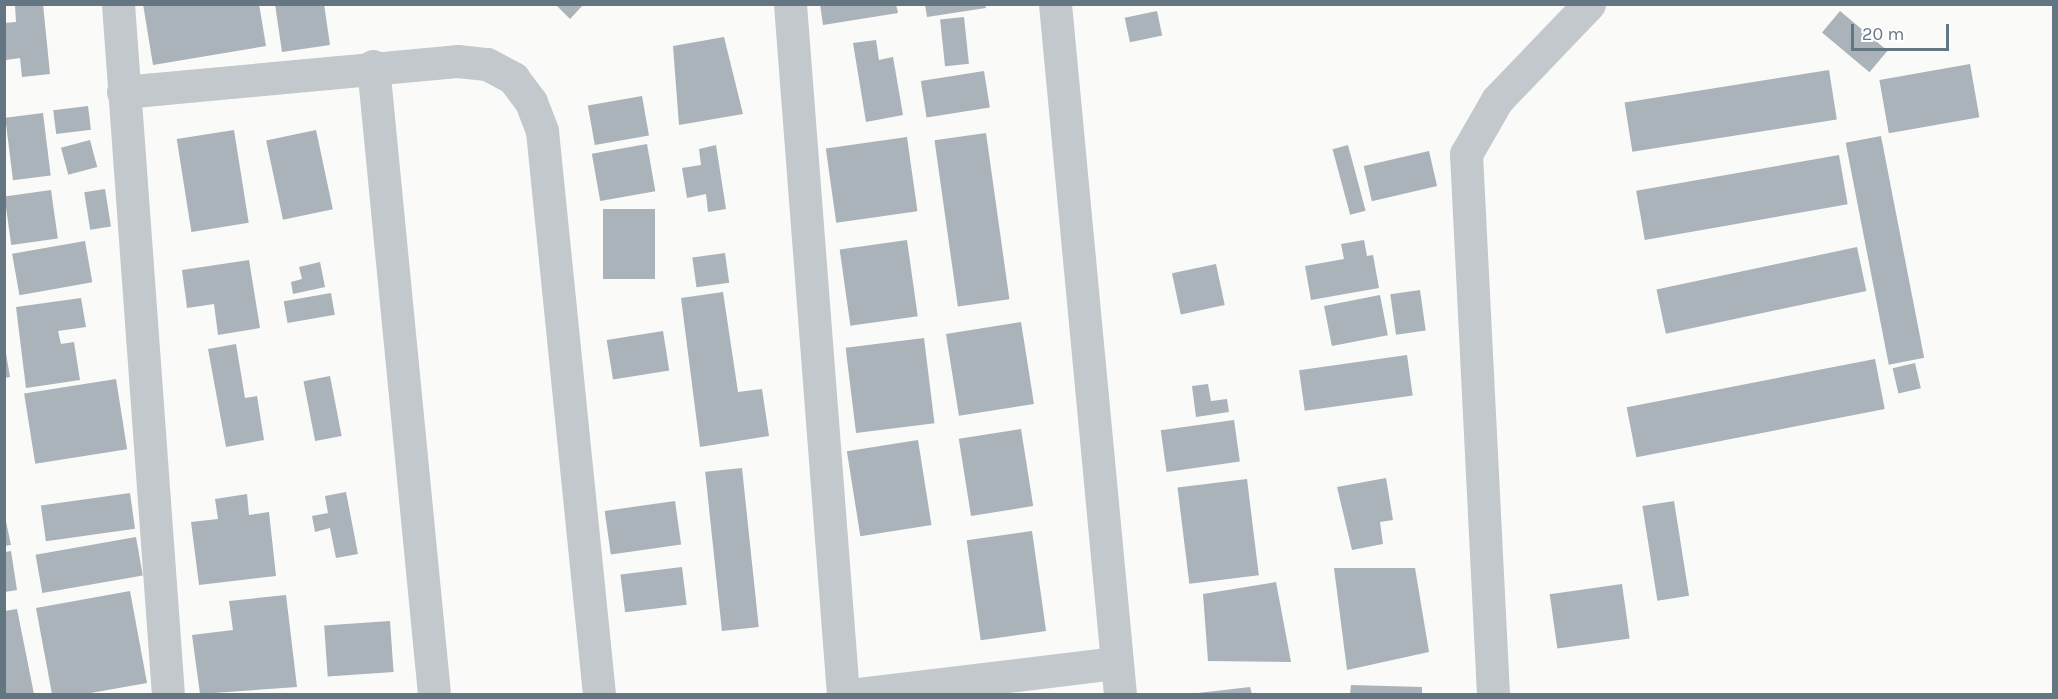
<!DOCTYPE html>
<style>
body{margin:0}
#map{position:relative;width:2058px;height:699px;overflow:hidden;background:#fafaf8;font-family:Karla,sans-serif}
div>[style]{position:absolute}
[style*='--x']{left:calc(var(--x)*1px);top:calc(var(--y)*1px);width:calc(var(--w)*1px);rotate:calc(var(--a)*1deg)}
.building>*{inset:0;background:#aab3b9;transform-origin:0 0}
.minor>*{height:33px;margin:-16.5px;padding:0 16.5px;transform-origin:16.5px;border-radius:16.5px;background:#c3c8cc}
span{translate:-50% -50%;white-space:nowrap;text-align:center;line-height:1.15;-webkit-text-stroke:6px #fff;paint-order:stroke}
.frame{position:absolute;inset:0;border:6px solid #657683;pointer-events:none}
.scale{position:absolute;left:1851px;top:24px;width:98px;height:27px;box-sizing:border-box;border:3px solid #657683;border-top:0;padding-left:8px;font-size:18px;line-height:21px;white-space:nowrap;color:#657683;-webkit-text-stroke:4px #fff;paint-order:stroke}
</style>
<div id="map">
<div class="building">
<i style="clip-path:polygon(43px 4px,50px 74px,22px 77px,20px 58px,6px 60px,4px 23px,16px 22px,15px 5px)"></i>
<i style="clip-path:polygon(143px 4px,259px 4px,266px 46px,153px 65px)"></i>
<i style="clip-path:polygon(275px 4px,324px 4px,330px 45px,282px 52px)"></i>
<i style="clip-path:polygon(555px 4px,584px 4px,570px 19px)"></i>
<i style="clip-path:polygon(820px 4px,896px 4px,898px 13px,823px 25px)"></i>
<i style="clip-path:polygon(925px 4px,985px 4px,986px 8px,927px 17px)"></i>
<i style="left:1157px;top:11px;width:25px;height:33px;rotate:78deg"></i>
<i style="left:1840px;top:11px;width:62px;height:28px;rotate:40deg"></i>
<i style="left:964px;top:17px;width:47px;height:24px;rotate:84deg"></i>
<i style="clip-path:polygon(724px 37px,743px 114px,679px 125px,673px 46px)"></i>
<i style="clip-path:polygon(876px 40px,879px 60px,893px 57px,903px 115px,866px 122px,853px 43px)"></i>
<i style="left:1970px;top:64px;width:54px;height:92px;rotate:80deg"></i>
<i style="left:1829px;top:70px;width:50px;height:207px;rotate:81deg"></i>
<i style="left:984px;top:71px;width:37px;height:64px;rotate:81deg"></i>
<i style="left:642px;top:96px;width:40px;height:55px;rotate:80deg"></i>
<i style="left:88px;top:106px;width:24px;height:35px;rotate:83deg"></i>
<i style="left:43px;top:113px;width:63px;height:38px;rotate:83deg"></i>
<i style="left:234px;top:130px;width:94px;height:58px;rotate:81deg"></i>
<i style="left:316px;top:130px;width:81px;height:51px;rotate:78deg"></i>
<i style="left:986px;top:133px;width:168px;height:52px;rotate:82deg"></i>
<i style="left:1881px;top:136px;width:226px;height:36px;rotate:79deg"></i>
<i style="left:907px;top:137px;width:75px;height:82px;rotate:82deg"></i>
<i style="left:90px;top:140px;width:28px;height:30px;rotate:75deg"></i>
<i style="left:647px;top:144px;width:48px;height:56px;rotate:80deg"></i>
<i style="clip-path:polygon(716px 145px,726px 209px,708px 212px,706px 194px,687px 198px,682px 168px,701px 165px,699px 149px)"></i>
<i style="left:1348px;top:145px;width:68px;height:16px;rotate:75deg"></i>
<i style="left:1429px;top:151px;width:36px;height:67px;rotate:77deg"></i>
<i style="left:1839px;top:155px;width:50px;height:206px;rotate:80deg"></i>
<i style="left:105px;top:189px;width:38px;height:21px;rotate:81deg"></i>
<i style="left:51px;top:190px;width:49px;height:47px;rotate:82deg"></i>
<i style="left:603px;top:209px;width:52px;height:70px"></i>
<i style="left:907px;top:240px;width:77px;height:68px;rotate:82deg"></i>
<i style="clip-path:polygon(1364px 240px,1367px 256px,1373px 255px,1379px 288px,1311px 300px,1305px 266px,1344px 259px,1341px 244px)"></i>
<i style="left:85px;top:241px;width:42px;height:74px;rotate:80deg"></i>
<i style="left:1857px;top:247px;width:45px;height:205px;rotate:78deg"></i>
<i style="left:725px;top:253px;width:30px;height:33px;rotate:82deg"></i>
<i style="clip-path:polygon(249px 260px,260px 328px,218px 335px,214px 304px,187px 308px,182px 270px)"></i>
<i style="clip-path:polygon(320px 262px,325px 287px,293px 294px,291px 282px,302px 279px,299px 267px)"></i>
<i style="left:1216px;top:264px;width:42px;height:45px;rotate:78deg"></i>
<i style="left:1420px;top:290px;width:41px;height:30px;rotate:82deg"></i>
<i style="clip-path:polygon(723px 292px,738px 392px,762px 389px,769px 436px,700px 447px,681px 298px)"></i>
<i style="left:331px;top:293px;width:22px;height:48px;rotate:80deg"></i>
<i style="left:1380px;top:295px;width:41px;height:57px;rotate:79deg"></i>
<i style="clip-path:polygon(81px 298px,86px 327px,58px 331px,61px 344px,74px 342px,80px 380px,26px 388px,16px 307px)"></i>
<i style="left:1021px;top:322px;width:83px;height:76px;rotate:81deg"></i>
<i style="left:663px;top:331px;width:40px;height:57px;rotate:81deg"></i>
<i style="left:924px;top:338px;width:86px;height:79px;rotate:83deg"></i>
<i style="clip-path:polygon(4px 342px,10px 377px,4px 378px)"></i>
<i style="clip-path:polygon(236px 344px,245px 398px,257px 396px,264px 440px,226px 447px,208px 349px)"></i>
<i style="left:1407px;top:355px;width:41px;height:109px;rotate:82deg"></i>
<i style="left:1875px;top:359px;width:51px;height:253px;rotate:79deg"></i>
<i style="left:1915px;top:363px;width:26px;height:23px;rotate:77deg"></i>
<i style="left:330px;top:376px;width:61px;height:27px;rotate:79deg"></i>
<i style="left:116px;top:379px;width:71px;height:93px;rotate:81deg"></i>
<i style="clip-path:polygon(1208px 384px,1211px 401px,1227px 399px,1229px 412px,1196px 417px,1192px 386px)"></i>
<i style="left:1234px;top:420px;width:42px;height:74px;rotate:82deg"></i>
<i style="left:1021px;top:429px;width:78px;height:63px;rotate:81deg"></i>
<i style="left:918px;top:440px;width:86px;height:72px;rotate:81deg"></i>
<i style="left:742px;top:468px;width:160px;height:37px;rotate:84deg"></i>
<i style="clip-path:polygon(1386px 478px,1393px 520px,1380px 522px,1383px 544px,1352px 550px,1337px 487px)"></i>
<i style="left:1247px;top:479px;width:97px;height:70px;rotate:83deg"></i>
<i style="clip-path:polygon(346px 492px,358px 554px,336px 558px,330px 528px,315px 532px,312px 516px,328px 513px,325px 496px)"></i>
<i style="left:130px;top:493px;width:36px;height:90px;rotate:82deg"></i>
<i style="clip-path:polygon(247px 494px,249px 515px,269px 512px,276px 576px,199px 585px,191px 522px,218px 519px,215px 499px)"></i>
<i style="left:675px;top:501px;width:44px;height:71px;rotate:82deg"></i>
<i style="left:1674px;top:501px;width:96px;height:32px;rotate:81deg"></i>
<i style="clip-path:polygon(4px 512px,11px 545px,4px 546px)"></i>
<i style="left:1032px;top:531px;width:101px;height:66px;rotate:82deg"></i>
<i style="left:136px;top:537px;width:39px;height:102px;rotate:80deg"></i>
<i style="clip-path:polygon(11px 551px,17px 590px,5px 592px,5px 552px)"></i>
<i style="left:682px;top:567px;width:38px;height:62px;rotate:83deg"></i>
<i style="clip-path:polygon(1334px 568px,1415px 568px,1429px 652px,1347px 670px)"></i>
<i style="clip-path:polygon(1276px 582px,1291px 662px,1208px 661px,1203px 594px)"></i>
<i style="left:1622px;top:584px;width:55px;height:73px;rotate:82deg"></i>
<i style="clip-path:polygon(130px 591px,147px 683px,85px 694px,52px 694px,36px 608px)"></i>
<i style="clip-path:polygon(286px 595px,297px 687px,200px 694px,192px 635px,233px 630px,229px 601px)"></i>
<i style="clip-path:polygon(17px 609px,34px 694px,4px 694px,4px 611px)"></i>
<i style="left:390px;top:621px;width:51px;height:66px;rotate:86deg"></i>
<i style="clip-path:polygon(1351px 685px,1422px 687px,1422px 694px,1350px 694px)"></i>
<i style="clip-path:polygon(1250px 687px,1252px 694px,1198px 694px,1198px 693px)"></i>
</div>
<div class="minor">
<i style="--x:118;--y:4;--w:692;--a:85.86"></i>
<i style="--x:790;--y:4;--w:692;--a:85.61"></i>
<i style="--x:1055;--y:4;--w:693;--a:84.62"></i>
<i style="--x:373;--y:66;--w:631;--a:84.45"></i>
<i style="--x:123;--y:92;--w:335;--a:-5.3"></i>
<i style="--x:457;--y:61;--w:30;--a:6"></i>
<i style="--x:487;--y:64;--w:30;--a:28"></i>
<i style="--x:513;--y:78;--w:30;--a:53"></i>
<i style="--x:531;--y:102;--w:31;--a:69"></i>
<i style="--x:542;--y:131;--w:566;--a:84.22"></i>
<i style="--x:859;--y:694;--w:259;--a:-6.9"></i>
<i style="--x:1493;--y:694;--w:541;--a:-92.86"></i>
<i style="--x:1466;--y:154;--w:62;--a:-60.1"></i>
<i style="--x:1497;--y:100;--w:133;--a:-46.2"></i>
</div>
<div class="frame"></div>
<div class="scale">20 m</div>
</div>
